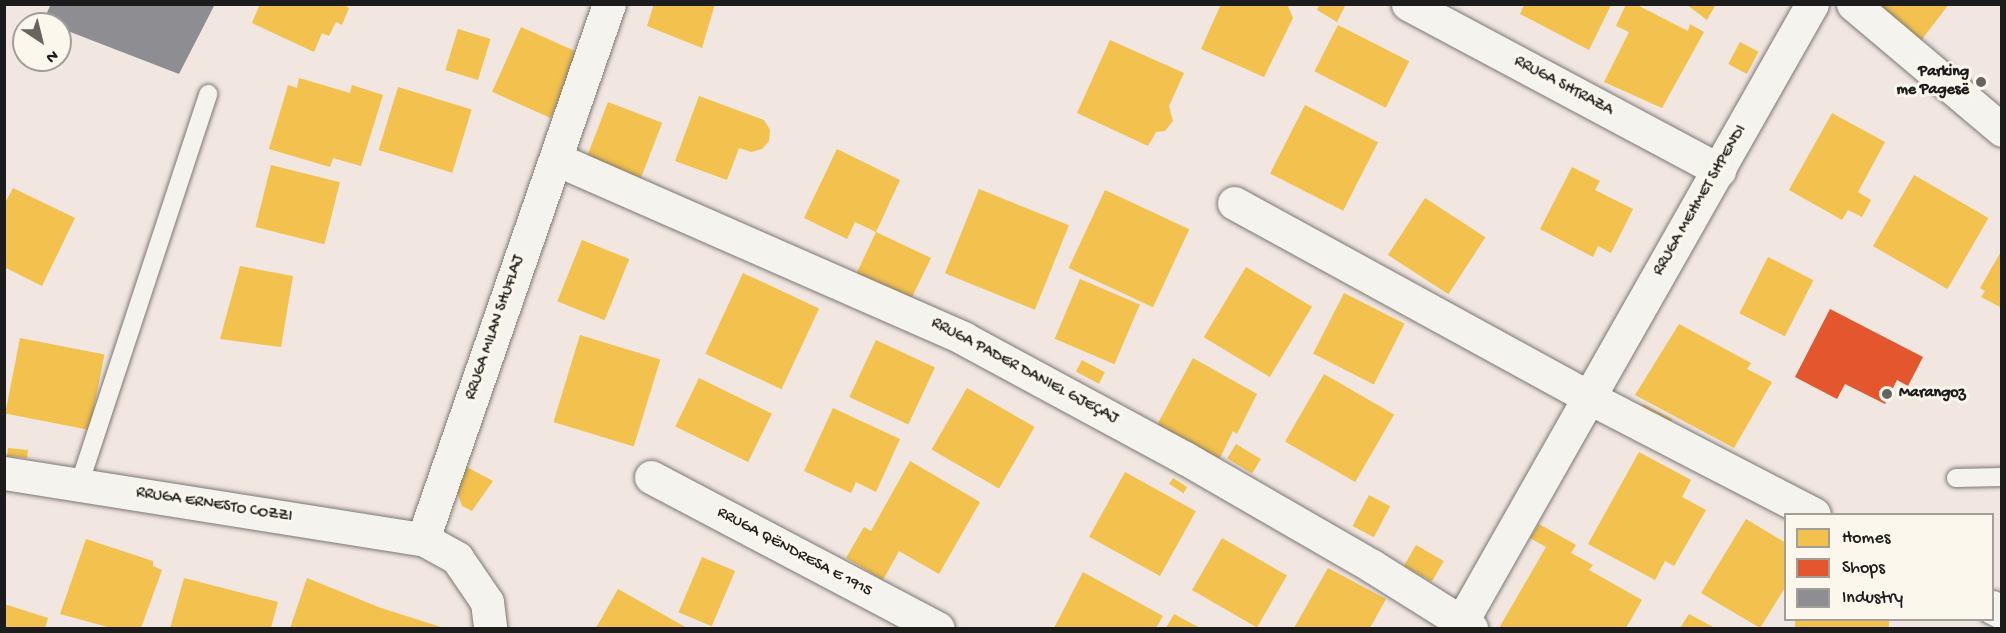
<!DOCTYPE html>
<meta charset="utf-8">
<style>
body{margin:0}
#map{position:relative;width:2006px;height:633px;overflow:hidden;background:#f1e6e0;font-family:"Gochi Hand",sans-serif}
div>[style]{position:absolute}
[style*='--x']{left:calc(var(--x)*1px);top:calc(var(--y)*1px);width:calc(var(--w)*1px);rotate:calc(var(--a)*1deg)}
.homes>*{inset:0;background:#f2c14e;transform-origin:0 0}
.shops>*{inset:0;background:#e4572e}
.industry>*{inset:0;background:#8d8d92}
.roads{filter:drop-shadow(0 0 2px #7c7774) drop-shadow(0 0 2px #7c7774)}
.service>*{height:18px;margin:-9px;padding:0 9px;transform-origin:9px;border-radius:9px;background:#f5f3ee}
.minor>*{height:33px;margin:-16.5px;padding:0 16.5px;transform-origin:16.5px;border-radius:16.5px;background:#f5f3ee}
.dots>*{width:16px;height:16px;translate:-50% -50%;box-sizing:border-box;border:3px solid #fbf7ec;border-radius:50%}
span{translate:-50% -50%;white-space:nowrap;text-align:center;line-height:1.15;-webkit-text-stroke:6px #fbf7ec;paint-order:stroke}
.poi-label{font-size:16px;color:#1c1c1c;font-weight:700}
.right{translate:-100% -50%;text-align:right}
.left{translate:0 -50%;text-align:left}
.street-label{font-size:16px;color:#1c1c1c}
.frame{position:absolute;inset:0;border:6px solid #1c1c1c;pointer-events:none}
.legend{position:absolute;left:1784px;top:513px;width:210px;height:108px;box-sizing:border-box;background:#fbf7ec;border:2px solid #a29f99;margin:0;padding:8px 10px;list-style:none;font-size:18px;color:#1c1c1c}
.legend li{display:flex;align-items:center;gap:12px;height:30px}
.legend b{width:30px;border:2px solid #a29f99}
.north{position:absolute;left:12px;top:12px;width:60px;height:60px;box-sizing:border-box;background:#fbf7ec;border:2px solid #a29f99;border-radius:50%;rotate:145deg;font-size:16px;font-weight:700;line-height:24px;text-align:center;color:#1c1c1c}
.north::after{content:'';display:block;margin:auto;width:21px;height:27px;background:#676361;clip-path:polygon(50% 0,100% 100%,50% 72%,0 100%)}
</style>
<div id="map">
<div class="homes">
<i style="clip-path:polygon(260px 4px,342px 4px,349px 8px,342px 25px,336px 22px,329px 36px,322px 33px,314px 52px,252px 23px)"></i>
<i style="clip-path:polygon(654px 4px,715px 4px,702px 48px,647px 26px)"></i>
<i style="clip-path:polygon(1221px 4px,1287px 4px,1293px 18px,1264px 77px,1201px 49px)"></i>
<i style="clip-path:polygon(1320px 4px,1346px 4px,1337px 22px,1317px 10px)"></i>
<i style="clip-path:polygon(1626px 4px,1635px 4px,1688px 31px,1690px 24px,1704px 32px,1662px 108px,1604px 82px,1629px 32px,1616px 26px)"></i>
<i style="clip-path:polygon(1686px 4px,1716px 4px,1707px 20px)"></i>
<i style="clip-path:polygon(1873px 4px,1949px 4px,1920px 42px)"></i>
<i style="clip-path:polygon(1524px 5px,1611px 5px,1589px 50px,1520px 14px)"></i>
<i style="left:1338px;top:25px;width:80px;height:52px;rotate:27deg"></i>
<i style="left:521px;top:27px;width:64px;height:71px;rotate:24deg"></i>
<i style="left:458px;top:29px;width:34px;height:43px;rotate:17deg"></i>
<i style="clip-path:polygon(1110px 40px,1184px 73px,1169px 106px,1173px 121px,1165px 131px,1156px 132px,1148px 146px,1077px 113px)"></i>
<i style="left:1740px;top:42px;width:21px;height:25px;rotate:28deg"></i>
<i style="clip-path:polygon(299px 78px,350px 93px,352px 85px,383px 95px,361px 166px,333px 158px,330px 167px,269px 149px,288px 85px,297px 88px)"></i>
<i style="left:398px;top:87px;width:77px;height:66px;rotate:17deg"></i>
<i style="clip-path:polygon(699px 96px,764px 120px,770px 130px,769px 141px,762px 149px,751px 152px,739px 148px,727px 180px,675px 161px)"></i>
<i style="left:608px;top:102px;width:58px;height:60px;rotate:21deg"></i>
<i style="left:1305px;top:105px;width:82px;height:77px;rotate:27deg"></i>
<i style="clip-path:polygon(1832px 113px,1885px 142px,1858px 192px,1871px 200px,1862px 217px,1848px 210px,1842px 220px,1789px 190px)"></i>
<i style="clip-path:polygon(837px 149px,900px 180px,876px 232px,931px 258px,909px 303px,853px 281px,876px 232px,855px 222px,847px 239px,804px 218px)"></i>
<i style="left:271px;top:165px;width:71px;height:64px;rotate:14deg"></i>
<i style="clip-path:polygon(1572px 167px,1600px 181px,1595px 190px,1633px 209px,1611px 253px,1598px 246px,1593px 257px,1540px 229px)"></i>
<i style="left:1914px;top:175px;width:86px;height:82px;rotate:30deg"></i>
<i style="clip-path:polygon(13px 188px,75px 218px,42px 286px,4px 267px,4px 205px)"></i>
<i style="left:979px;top:189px;width:97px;height:91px;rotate:22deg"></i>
<i style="left:1105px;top:190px;width:93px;height:86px;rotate:25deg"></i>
<i style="left:1425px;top:198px;width:72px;height:68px;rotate:33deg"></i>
<i style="left:582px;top:240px;width:51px;height:66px;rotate:22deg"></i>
<i style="clip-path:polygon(2002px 250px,2002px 308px,1981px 297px,1985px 291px,1980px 288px)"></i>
<i style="left:1768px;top:257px;width:51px;height:63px;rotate:27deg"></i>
<i style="clip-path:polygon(240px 266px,293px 276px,281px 347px,220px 339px)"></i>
<i style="left:1246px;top:267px;width:77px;height:82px;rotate:31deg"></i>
<i style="left:743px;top:273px;width:84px;height:89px;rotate:25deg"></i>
<i style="left:1080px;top:279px;width:65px;height:65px;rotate:23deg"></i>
<i style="left:1344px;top:293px;width:68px;height:68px;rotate:27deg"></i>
<i style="clip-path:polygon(1679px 324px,1751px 363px,1747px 369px,1772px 382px,1734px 448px,1635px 395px)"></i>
<i style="left:580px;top:335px;width:84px;height:91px;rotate:17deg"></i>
<i style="left:20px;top:338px;width:86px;height:77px;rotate:11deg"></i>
<i style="left:876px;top:340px;width:65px;height:63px;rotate:25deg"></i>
<i style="clip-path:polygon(1193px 358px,1257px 394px,1237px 434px,1233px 431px,1218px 462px,1157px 425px)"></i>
<i style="left:1082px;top:360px;width:26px;height:13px;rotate:28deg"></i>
<i style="left:1324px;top:374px;width:81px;height:78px;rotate:30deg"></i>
<i style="left:699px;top:378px;width:81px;height:54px;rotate:26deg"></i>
<i style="left:967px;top:388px;width:78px;height:71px;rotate:30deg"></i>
<i style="left:1643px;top:404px;width:33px;height:10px;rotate:27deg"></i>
<i style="clip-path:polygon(833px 408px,900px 439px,876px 492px,856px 482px,851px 493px,804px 471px)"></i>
<i style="left:1236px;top:444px;width:29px;height:17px;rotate:31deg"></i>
<i style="left:8px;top:448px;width:20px;height:8px;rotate:6deg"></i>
<i style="clip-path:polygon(1639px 452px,1691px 480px,1682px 497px,1706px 510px,1674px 566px,1665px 561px,1655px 580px,1588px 544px)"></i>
<i style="clip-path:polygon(910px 461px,980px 502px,939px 574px,899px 551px,883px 580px,846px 558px,864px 527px,871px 531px)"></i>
<i style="clip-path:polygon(465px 466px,493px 481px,472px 511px,462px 506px,456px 488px)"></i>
<i style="left:1125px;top:472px;width:81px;height:74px;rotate:29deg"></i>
<i style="left:1173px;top:478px;width:17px;height:7px;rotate:33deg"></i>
<i style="left:1369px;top:495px;width:24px;height:35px;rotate:28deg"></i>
<i style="clip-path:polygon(1746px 519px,1786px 543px,1786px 586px,1760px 628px,1701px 593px)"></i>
<i style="clip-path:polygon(1539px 524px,1576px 545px,1571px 553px,1593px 565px,1589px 570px,1642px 600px,1626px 628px,1499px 628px,1546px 547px,1530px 538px)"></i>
<i style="left:1222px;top:538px;width:75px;height:60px;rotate:30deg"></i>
<i style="clip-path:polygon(86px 539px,153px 561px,153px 566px,162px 570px,141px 628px,111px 628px,60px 614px)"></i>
<i style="left:1416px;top:545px;width:32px;height:24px;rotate:30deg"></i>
<i style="left:702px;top:557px;width:36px;height:60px;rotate:23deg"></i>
<i style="clip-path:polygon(1328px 568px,1386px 599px,1370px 628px,1294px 628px)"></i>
<i style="clip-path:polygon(1083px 572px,1163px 616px,1156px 628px,1054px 628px)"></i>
<i style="clip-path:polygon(184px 578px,278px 602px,271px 628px,170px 628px)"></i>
<i style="clip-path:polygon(307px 578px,381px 608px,444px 628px,290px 628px)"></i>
<i style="clip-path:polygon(618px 589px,687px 628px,596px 628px)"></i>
<i style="clip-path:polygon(4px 604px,48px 618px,45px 628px,4px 628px)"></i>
<i style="clip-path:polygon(1174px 614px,1200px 628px,1166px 628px)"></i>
<i style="clip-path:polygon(1689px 614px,1715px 628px,1680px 628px)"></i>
<i style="left:1795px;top:620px;width:94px;height:9px"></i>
</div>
<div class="shops">
<i style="clip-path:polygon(1830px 309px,1923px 357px,1908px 386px,1897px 380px,1885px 404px,1845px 384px,1837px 399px,1795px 377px)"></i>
</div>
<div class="industry">
<i style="clip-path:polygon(51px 4px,215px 4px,179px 74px,60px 28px,60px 24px,43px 21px)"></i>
</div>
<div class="roads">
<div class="service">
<i style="--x:1956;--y:478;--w:46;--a:-1.2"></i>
<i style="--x:79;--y:485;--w:412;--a:-71.7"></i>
</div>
<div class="minor">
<i style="--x:1408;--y:4;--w:353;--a:28.1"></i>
<i style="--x:1853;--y:4;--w:195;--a:40.2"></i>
<i style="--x:556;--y:159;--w:445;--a:23.7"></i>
<i style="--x:963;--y:338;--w:252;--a:28.4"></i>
<i style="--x:1185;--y:458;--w:216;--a:30"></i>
<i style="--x:1372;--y:566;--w:117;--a:32.1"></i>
<i style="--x:1234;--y:203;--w:406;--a:28.7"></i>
<i style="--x:1590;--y:398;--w:252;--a:27.4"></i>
<i style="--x:4;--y:473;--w:424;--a:9"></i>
<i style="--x:423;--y:539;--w:39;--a:29"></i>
<i style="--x:457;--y:558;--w:53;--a:55.7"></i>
<i style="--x:487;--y:602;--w:26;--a:83"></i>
<i style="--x:651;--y:477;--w:324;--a:27.8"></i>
<i style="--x:423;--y:539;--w:566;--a:-70.83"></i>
<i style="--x:1992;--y:607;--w:11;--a:27"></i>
<i style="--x:1458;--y:628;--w:717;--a:-60.43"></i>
</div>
</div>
<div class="dots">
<i style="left:1981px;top:82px;background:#676361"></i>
<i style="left:1887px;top:394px;background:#676361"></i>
</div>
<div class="poi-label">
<span class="right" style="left:1969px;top:82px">Parking<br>me Pagesë</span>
<span class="left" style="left:1899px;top:394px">Marangoz</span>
</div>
<div class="street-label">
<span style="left:1563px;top:87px;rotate:28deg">RRUGA SHTRAZA</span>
<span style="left:1701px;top:201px;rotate:-60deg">RRUGA MEHMET SHPENDI</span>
<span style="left:496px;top:328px;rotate:-71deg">RRUGA MILAN SHUFLAJ</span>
<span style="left:1024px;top:372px;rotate:28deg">RRUGA PADER DANIEL GJEÇAJ</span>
<span style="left:214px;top:506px;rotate:9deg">RRUGA ERNESTO COZZI</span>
<span style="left:794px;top:553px;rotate:28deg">RRUGA QËNDRESA E 1915</span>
</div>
<div class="frame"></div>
<ul class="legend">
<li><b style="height:16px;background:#f2c14e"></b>Homes</li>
<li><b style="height:16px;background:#e4572e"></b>Shops</li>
<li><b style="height:16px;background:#8d8d92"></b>Industry</li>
</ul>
<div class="north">N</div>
</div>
